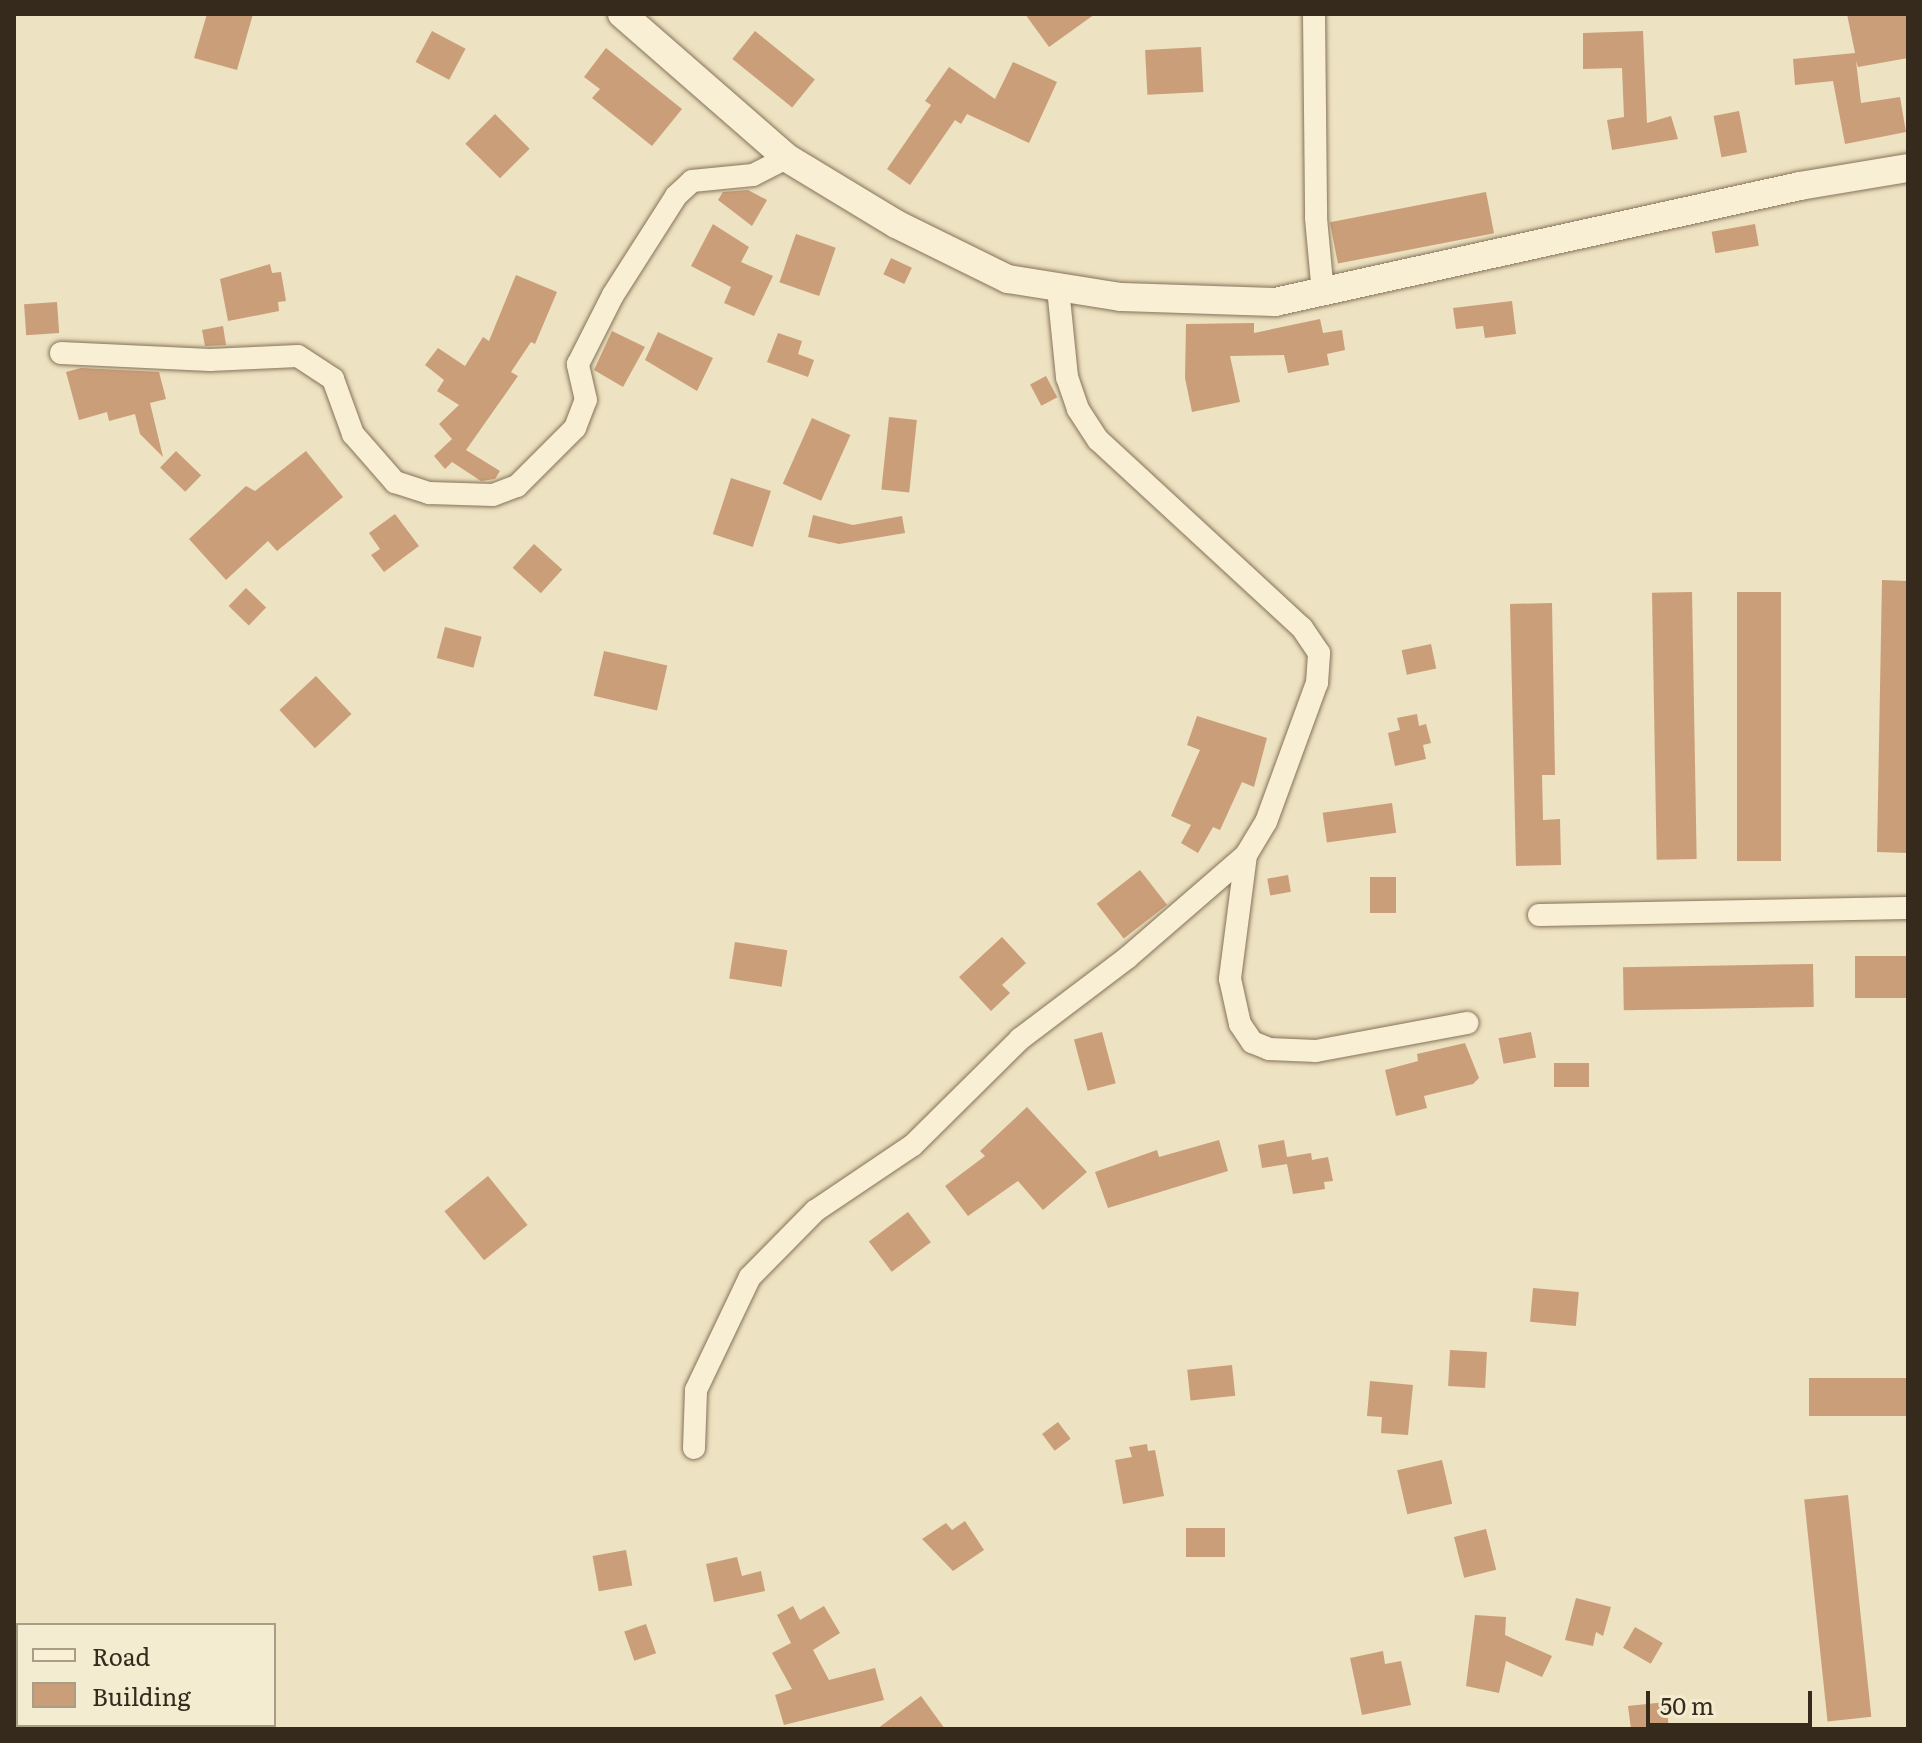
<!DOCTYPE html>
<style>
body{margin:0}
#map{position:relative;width:1922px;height:1743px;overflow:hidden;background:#ede2c1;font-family:Literata,serif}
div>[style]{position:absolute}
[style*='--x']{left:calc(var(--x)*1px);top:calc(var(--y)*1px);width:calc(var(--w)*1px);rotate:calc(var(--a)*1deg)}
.building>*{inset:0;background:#ca9e78;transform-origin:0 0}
.roads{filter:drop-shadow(0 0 2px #867359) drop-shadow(0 0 2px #867359)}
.minor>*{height:22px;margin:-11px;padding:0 11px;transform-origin:11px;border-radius:11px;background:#f8efd4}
.tertiary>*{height:28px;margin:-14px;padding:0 14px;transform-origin:14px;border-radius:14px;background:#f8efd4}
span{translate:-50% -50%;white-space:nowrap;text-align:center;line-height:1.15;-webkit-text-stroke:7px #f4ecd0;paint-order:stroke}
.frame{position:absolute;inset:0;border:16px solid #362a1d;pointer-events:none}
.legend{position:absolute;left:16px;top:1623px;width:260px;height:104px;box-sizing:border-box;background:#f4ecd0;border:2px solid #a89e88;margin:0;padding:10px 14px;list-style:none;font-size:24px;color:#362a1d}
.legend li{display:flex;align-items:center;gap:16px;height:40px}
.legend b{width:40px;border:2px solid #a89e88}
.scale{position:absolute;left:1646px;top:1691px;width:166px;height:36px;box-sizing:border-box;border:4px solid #362a1d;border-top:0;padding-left:10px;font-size:24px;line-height:28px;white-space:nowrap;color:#362a1d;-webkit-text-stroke:6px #f4ecd0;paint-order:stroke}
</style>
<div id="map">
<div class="building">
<i style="clip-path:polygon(207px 14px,253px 14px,237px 70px,194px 58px)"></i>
<i style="clip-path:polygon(1025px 14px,1095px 14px,1049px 47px)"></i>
<i style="clip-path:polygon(1847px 14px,1908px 14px,1908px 58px,1858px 67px,1856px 61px,1861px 103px,1900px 97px,1906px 132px,1845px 144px,1833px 81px,1795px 85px,1793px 59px,1855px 53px)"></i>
<i style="left:432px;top:31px;width:38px;height:35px;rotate:28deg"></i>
<i style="left:755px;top:31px;width:77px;height:36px;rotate:39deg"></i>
<i style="clip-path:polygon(1643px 31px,1647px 123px,1671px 116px,1678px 139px,1612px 150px,1607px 120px,1624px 117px,1622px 68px,1583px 69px,1583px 33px)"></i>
<i style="left:1201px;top:47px;width:45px;height:56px;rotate:87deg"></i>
<i style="clip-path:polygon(606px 48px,682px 109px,652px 146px,592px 98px,600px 89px,584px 77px)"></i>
<i style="clip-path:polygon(1013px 62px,1057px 82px,1029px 143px,967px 114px,961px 124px,955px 120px,910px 185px,887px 169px,931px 105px,925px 101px,949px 67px,995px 99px)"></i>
<i style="left:1739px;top:111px;width:42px;height:26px;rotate:79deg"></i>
<i style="left:495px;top:114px;width:49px;height:42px;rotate:45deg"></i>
<i style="clip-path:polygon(748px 190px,767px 200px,752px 226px,718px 200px,723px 192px)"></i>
<i style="left:1486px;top:192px;width:42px;height:159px;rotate:79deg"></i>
<i style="clip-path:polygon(713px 224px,749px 247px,741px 262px,773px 276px,754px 316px,724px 303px,731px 287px,691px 266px)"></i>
<i style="left:1755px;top:224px;width:22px;height:44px;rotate:80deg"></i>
<i style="left:796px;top:234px;width:42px;height:51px;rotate:19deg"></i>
<i style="left:891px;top:258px;width:23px;height:18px;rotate:25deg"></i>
<i style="clip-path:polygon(270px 264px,272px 273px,281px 272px,286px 301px,278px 302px,279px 311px,228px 321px,220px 279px)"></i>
<i style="clip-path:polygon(516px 275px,557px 292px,535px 344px,531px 342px,511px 372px,518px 376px,466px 450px,500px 471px,495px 479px,481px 481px,452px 462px,445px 469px,434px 456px,452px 439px,439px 424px,459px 405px,437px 391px,444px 380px,425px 365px,438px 348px,465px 366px,483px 337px,489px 341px)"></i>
<i style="clip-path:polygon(1512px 301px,1516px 334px,1485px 338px,1483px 326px,1456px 329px,1453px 308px)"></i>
<i style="left:57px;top:302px;width:31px;height:33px;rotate:86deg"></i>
<i style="clip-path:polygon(1320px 319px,1323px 333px,1342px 330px,1345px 350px,1327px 354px,1329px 365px,1288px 373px,1284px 355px,1230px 356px,1240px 402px,1192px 412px,1185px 378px,1186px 324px,1254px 323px,1254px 333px)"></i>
<i style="clip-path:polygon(223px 326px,226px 345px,205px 346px,202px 330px)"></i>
<i style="clip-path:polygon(612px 331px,645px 347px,623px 387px,594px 370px)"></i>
<i style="clip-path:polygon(658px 332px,713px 358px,697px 391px,645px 360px)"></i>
<i style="clip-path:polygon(778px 333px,802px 341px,798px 354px,814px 360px,808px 377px,767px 362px)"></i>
<i style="clip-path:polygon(81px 368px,159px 372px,166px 399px,150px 403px,163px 457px,140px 434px,135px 414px,109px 421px,107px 412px,79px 420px,66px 372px)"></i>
<i style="left:1046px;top:376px;width:24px;height:18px;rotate:62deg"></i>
<i style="left:889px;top:417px;width:28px;height:73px;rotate:6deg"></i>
<i style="left:812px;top:418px;width:42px;height:72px;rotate:24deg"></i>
<i style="left:176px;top:451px;width:35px;height:23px;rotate:44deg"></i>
<i style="clip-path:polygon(306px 451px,343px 497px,277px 551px,268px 541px,226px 580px,189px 539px,246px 486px,255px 491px)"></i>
<i style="left:731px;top:478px;width:42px;height:59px;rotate:18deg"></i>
<i style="clip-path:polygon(395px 514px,419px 546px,384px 572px,371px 555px,380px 549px,369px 533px)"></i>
<i style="clip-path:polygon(813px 515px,853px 525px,902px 516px,905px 533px,839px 544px,808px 537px)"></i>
<i style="left:534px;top:544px;width:38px;height:32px;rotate:42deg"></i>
<i style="clip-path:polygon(1882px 580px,1908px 581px,1908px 853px,1877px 852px)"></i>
<i style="left:246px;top:588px;width:28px;height:25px;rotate:44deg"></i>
<i style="left:1692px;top:592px;width:267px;height:40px;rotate:89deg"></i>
<i style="left:1781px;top:592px;width:269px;height:44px;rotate:90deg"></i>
<i style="clip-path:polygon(1552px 603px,1555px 775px,1542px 775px,1543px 820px,1560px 819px,1561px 865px,1516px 866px,1510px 604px)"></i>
<i style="left:445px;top:627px;width:38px;height:32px;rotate:15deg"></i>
<i style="left:1431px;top:644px;width:25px;height:30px;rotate:78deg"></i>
<i style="left:604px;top:651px;width:65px;height:46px;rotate:13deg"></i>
<i style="left:316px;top:676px;width:52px;height:50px;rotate:47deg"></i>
<i style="clip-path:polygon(1417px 714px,1419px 726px,1426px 724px,1431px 743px,1423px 745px,1426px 759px,1395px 766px,1388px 733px,1400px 730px,1397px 718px)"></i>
<i style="clip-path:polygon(1197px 716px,1267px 738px,1254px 787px,1242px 782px,1220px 830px,1213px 827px,1198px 853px,1181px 843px,1191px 825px,1171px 816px,1200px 750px,1187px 745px)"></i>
<i style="left:1392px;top:803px;width:30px;height:70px;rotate:82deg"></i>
<i style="left:1140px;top:870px;width:44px;height:55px;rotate:52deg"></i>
<i style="left:1288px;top:875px;width:17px;height:21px;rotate:80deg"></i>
<i style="left:1370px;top:877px;width:26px;height:36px"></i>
<i style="clip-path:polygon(1002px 937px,1026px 963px,1002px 985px,1010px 993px,991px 1011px,959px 977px)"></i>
<i style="left:735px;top:942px;width:53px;height:37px;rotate:9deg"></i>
<i style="left:1855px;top:956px;width:53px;height:42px"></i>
<i style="left:1813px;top:964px;width:43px;height:190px;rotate:89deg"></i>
<i style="left:1102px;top:1032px;width:53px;height:29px;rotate:75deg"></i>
<i style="left:1531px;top:1032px;width:26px;height:33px;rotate:79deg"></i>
<i style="clip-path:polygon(1465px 1043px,1479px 1078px,1473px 1084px,1424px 1096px,1427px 1108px,1396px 1116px,1385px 1070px,1418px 1061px,1417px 1054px)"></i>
<i style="left:1554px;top:1063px;width:35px;height:24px"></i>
<i style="clip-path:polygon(1027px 1107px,1087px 1172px,1043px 1210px,1018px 1181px,968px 1216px,945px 1186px,985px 1156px,980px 1151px)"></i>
<i style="clip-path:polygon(1219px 1140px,1228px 1171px,1108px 1208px,1095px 1172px,1157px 1150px,1159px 1157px)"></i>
<i style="clip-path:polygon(1284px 1140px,1287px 1157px,1311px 1153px,1312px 1160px,1328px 1157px,1333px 1181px,1324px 1182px,1325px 1189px,1293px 1194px,1287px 1164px,1262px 1168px,1258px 1145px)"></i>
<i style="left:488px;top:1176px;width:63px;height:56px;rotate:51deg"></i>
<i style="left:908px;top:1212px;width:38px;height:49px;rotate:53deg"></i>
<i style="left:1533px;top:1288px;width:46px;height:34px;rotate:5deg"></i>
<i style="left:1450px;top:1350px;width:37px;height:36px;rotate:3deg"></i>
<i style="left:1232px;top:1365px;width:31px;height:45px;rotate:84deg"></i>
<i style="left:1908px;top:1378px;width:38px;height:99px;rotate:90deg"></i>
<i style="clip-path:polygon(1370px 1381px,1413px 1385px,1408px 1435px,1381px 1433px,1382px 1417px,1367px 1416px)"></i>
<i style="left:1058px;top:1422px;width:21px;height:20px;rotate:53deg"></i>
<i style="clip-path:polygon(1147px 1444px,1148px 1451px,1155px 1450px,1164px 1496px,1123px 1504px,1115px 1460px,1132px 1457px,1129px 1447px)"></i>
<i style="left:1442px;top:1460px;width:45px;height:46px;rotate:77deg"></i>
<i style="left:1848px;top:1495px;width:223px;height:44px;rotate:84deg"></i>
<i style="clip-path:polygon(965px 1521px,984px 1550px,953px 1571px,922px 1539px,946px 1523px,952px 1530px)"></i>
<i style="left:1225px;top:1528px;width:29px;height:39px;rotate:90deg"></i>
<i style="left:1486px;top:1529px;width:42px;height:33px;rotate:76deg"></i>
<i style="left:626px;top:1550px;width:36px;height:34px;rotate:80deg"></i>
<i style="clip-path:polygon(737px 1557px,742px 1576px,761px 1571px,765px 1591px,714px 1602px,706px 1564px)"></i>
<i style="clip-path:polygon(1576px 1598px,1611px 1607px,1603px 1636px,1596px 1632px,1593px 1646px,1565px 1640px)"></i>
<i style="clip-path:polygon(793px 1606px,800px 1620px,824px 1606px,840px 1633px,813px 1650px,829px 1680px,875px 1668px,884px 1700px,784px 1725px,775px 1695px,792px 1689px,772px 1653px,791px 1643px,777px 1615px)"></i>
<i style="clip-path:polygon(1475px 1615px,1506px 1617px,1505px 1635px,1552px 1656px,1542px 1677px,1506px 1661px,1499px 1693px,1466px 1686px)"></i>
<i style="left:646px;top:1624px;width:31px;height:23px;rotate:71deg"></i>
<i style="left:1635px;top:1627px;width:32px;height:24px;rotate:30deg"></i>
<i style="clip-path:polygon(1383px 1651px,1385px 1664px,1401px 1661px,1411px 1705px,1362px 1715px,1350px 1658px)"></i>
<i style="clip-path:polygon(921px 1696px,945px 1729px,877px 1729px)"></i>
<i style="clip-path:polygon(1666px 1702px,1669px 1729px,1631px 1729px,1628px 1706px)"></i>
</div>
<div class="roads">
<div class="minor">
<i style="--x:1314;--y:14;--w:204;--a:89.4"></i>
<i style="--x:1316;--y:218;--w:76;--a:84.7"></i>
<i style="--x:61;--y:353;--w:149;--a:2.7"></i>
<i style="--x:210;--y:360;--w:88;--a:-2.6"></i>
<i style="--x:298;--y:356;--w:42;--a:33.3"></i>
<i style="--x:333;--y:379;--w:59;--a:70"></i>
<i style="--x:353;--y:434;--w:64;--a:48.8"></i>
<i style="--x:395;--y:482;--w:36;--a:18"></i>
<i style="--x:429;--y:493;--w:64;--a:1.8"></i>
<i style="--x:493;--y:495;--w:26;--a:-21"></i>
<i style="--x:517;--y:486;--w:82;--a:-45"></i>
<i style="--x:575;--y:428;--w:30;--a:-69"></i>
<i style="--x:586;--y:400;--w:37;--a:-103"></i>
<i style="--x:578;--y:364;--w:77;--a:-63.1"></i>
<i style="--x:613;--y:295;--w:117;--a:-57.5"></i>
<i style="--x:676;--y:196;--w:22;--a:-43"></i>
<i style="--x:692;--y:181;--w:61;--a:-5.6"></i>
<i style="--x:753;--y:175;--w:38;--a:-27"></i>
<i style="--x:1246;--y:855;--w:125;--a:97.4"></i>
<i style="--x:1230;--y:979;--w:46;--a:77.5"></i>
<i style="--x:1240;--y:1024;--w:22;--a:56"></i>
<i style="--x:1252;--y:1042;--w:18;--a:22"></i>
<i style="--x:1269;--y:1049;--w:47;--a:2.4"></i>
<i style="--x:1316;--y:1051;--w:154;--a:-10.5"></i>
<i style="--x:1539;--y:915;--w:369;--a:-1.1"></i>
<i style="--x:694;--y:1448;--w:58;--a:-88"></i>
<i style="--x:696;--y:1390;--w:125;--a:-64.5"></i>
<i style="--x:750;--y:1277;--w:93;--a:-45.4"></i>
<i style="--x:815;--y:1211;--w:118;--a:-34"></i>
<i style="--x:913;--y:1145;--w:151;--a:-44.7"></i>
<i style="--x:1020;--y:1039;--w:134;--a:-37.1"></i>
<i style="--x:1127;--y:958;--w:157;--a:-40.9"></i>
<i style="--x:1246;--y:855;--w:39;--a:-59"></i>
<i style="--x:1266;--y:822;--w:148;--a:-69.9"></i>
<i style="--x:1317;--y:683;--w:30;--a:-86"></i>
<i style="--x:1319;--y:653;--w:30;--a:-124"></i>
<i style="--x:1302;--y:628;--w:277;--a:-137.3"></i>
<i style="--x:1098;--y:440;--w:37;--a:-123"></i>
<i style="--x:1078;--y:409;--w:34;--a:-109"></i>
<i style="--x:1067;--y:377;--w:88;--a:-95.8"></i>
</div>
<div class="tertiary">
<i style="--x:622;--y:14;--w:219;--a:41.1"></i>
<i style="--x:787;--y:158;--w:127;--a:31.2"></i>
<i style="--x:896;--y:224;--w:125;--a:26.2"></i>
<i style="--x:1008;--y:279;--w:114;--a:9.1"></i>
<i style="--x:1121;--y:297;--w:154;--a:1.9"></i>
<i style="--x:1275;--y:302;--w:538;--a:-12.46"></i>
<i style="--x:1800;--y:186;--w:109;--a:-9.5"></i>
</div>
</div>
<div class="frame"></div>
<ul class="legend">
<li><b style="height:10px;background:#f8efd4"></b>Road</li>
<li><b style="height:22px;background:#ca9e78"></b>Building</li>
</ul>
<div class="scale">50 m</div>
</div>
